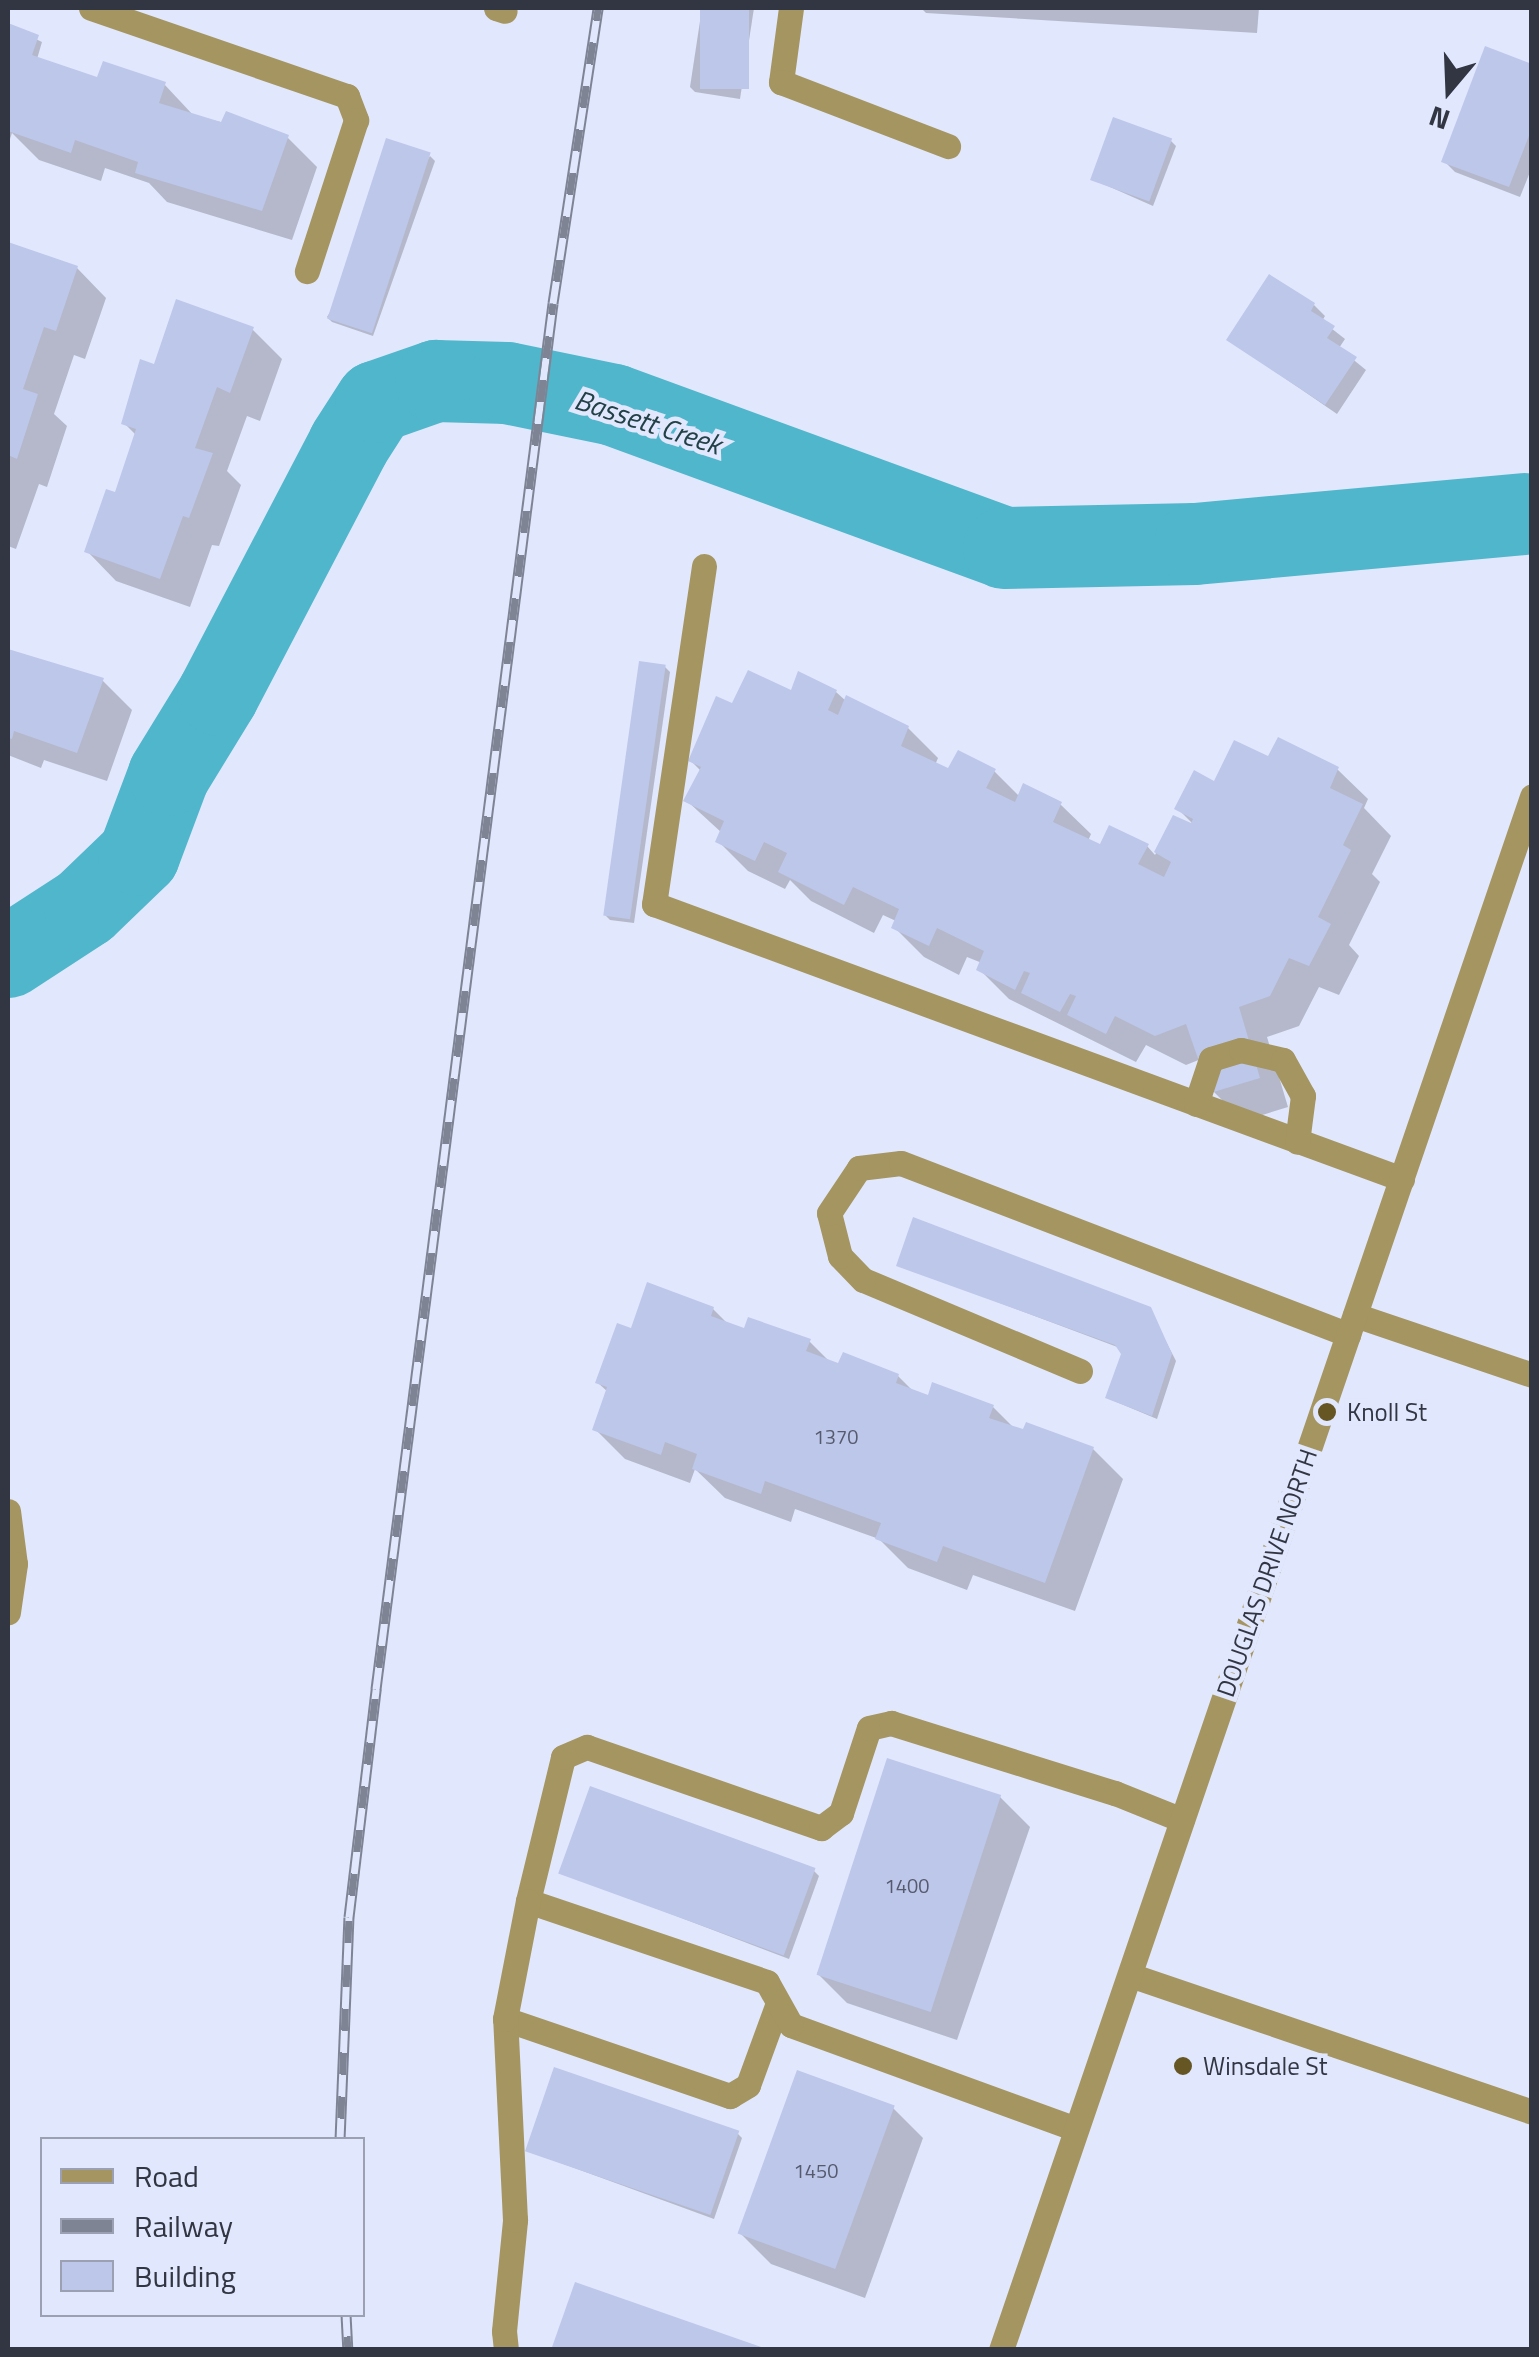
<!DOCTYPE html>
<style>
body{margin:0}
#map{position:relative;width:1539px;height:2357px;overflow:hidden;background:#e1e7fd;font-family:"Titillium Web",sans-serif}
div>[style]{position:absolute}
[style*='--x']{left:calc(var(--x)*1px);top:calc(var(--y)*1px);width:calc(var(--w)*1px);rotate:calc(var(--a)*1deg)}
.shadow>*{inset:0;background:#0003}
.river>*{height:82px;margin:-41px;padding:0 41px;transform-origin:41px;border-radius:41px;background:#50b6cb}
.building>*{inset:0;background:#bdc7ea;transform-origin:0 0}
.minor>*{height:25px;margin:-12.5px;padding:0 12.5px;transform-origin:12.5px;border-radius:12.5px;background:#a59560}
.rail>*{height:11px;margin-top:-5.5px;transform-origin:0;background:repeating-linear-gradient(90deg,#e1e7fd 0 22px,#7f8495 0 44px);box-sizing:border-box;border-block:2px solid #7f8495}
.dots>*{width:28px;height:28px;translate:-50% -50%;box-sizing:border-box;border:5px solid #e1e7fd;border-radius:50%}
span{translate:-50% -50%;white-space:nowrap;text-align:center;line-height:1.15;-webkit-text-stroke:9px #e1e7fd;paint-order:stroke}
.number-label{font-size:20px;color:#555a6d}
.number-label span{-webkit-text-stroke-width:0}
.poi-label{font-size:25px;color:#323643}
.left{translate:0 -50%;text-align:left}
.street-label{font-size:25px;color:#323643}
.water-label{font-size:28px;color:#214147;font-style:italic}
.frame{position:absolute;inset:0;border:10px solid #323643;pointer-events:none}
.legend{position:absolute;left:40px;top:2137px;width:325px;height:180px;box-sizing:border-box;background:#e1e7fd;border:2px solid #9ba0b3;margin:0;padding:12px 18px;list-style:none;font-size:30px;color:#323643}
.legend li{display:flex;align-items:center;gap:20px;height:50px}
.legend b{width:50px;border:2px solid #9ba0b3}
.north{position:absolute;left:1399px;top:40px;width:100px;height:100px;-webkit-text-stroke:8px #e1e7fd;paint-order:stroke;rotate:199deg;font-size:28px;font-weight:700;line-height:40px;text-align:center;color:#323643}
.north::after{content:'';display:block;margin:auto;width:35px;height:45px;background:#323643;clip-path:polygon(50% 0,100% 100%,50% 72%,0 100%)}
</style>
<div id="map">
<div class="shadow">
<i style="clip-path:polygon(702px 8px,754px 8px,740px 99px,695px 92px,690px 87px)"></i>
<i style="clip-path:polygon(921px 8px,1259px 8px,1257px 33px,926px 13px)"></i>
<i style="clip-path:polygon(8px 26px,42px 42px,37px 59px,98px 80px,164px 84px,194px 116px,287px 137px,317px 167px,292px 240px,167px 202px,149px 183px,105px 168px,101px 181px,39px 160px,12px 133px,8px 145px)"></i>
<i style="clip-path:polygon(1532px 66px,1532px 167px,1520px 197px,1455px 172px,1444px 161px)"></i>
<i style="clip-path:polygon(1171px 141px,1176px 146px,1153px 206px,1092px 179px)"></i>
<i style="clip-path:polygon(430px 156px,435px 161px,373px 336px,332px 322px,327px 317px)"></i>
<i style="clip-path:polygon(8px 245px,77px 268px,106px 298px,85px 359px,74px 355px,54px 414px,67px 426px,47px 487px,39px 484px,16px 549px,8px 546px)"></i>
<i style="clip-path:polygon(1314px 305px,1325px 316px,1322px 321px,1345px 339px,1339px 348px,1366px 370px,1337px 414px,1229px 340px)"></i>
<i style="clip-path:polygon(252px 329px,282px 359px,260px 421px,247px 416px,227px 471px,241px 485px,219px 546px,212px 545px,190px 607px,116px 581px,87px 551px,116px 496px,136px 435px,124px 423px,155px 367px)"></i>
<i style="clip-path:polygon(8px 650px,102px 680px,132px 710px,107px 781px,44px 760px,41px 768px,8px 755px)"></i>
<i style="clip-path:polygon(665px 667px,670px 672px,634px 923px,610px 920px,605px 915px)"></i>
<i style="clip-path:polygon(836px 692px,846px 701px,908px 728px,938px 758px,935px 765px,950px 771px,994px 771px,1020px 797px,1061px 805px,1091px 834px,1088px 841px,1101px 847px,1147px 846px,1155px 855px,1174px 819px,1198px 829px,1177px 808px,1215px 784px,1269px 760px,1279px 741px,1338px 770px,1368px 799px,1364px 808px,1391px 836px,1372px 874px,1380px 882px,1349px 945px,1359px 956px,1339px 995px,1319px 987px,1299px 1026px,1267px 1037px,1288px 1107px,1243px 1121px,1213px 1091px,1201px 1059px,1186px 1065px,1146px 1045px,1136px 1062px,1009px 999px,979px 969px,982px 963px,967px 957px,959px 975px,924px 957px,894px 927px,896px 921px,883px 915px,874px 933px,811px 901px,790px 880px,785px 889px,748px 871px,718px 841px,722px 833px,686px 800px,701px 771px,691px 761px,734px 707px,792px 694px)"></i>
<i style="clip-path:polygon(899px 1265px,1150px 1310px,1176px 1361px,1157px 1419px,1107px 1398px,1124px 1354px,1120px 1348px)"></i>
<i style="clip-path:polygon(713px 1309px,730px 1326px,809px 1341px,831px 1363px,898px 1376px,915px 1393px,929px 1398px,993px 1407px,1015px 1429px,1093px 1449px,1123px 1479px,1075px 1611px,973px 1575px,967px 1590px,908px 1568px,879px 1539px,795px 1509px,791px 1522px,725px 1498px,695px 1469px,690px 1483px,625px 1459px,595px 1429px,608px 1392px,598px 1383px,632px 1331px)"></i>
<i style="clip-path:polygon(1000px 1797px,1030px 1827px,957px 2040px,847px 2003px,817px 1973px)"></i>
<i style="clip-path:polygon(814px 1871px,819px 1876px,789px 1959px,561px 1872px)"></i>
<i style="clip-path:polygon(893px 2108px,923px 2138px,865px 2298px,771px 2264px,741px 2234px)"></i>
<i style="clip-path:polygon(737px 2133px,742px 2138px,714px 2219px,528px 2151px)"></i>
</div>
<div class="river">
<i style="--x:8;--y:957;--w:92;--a:-33"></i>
<i style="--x:85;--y:907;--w:75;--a:-43.9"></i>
<i style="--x:139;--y:855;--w:85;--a:-69.4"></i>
<i style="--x:169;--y:775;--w:94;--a:-58.5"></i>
<i style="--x:218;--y:695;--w:283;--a:-62.4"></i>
<i style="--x:349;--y:444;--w:50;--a:-57.3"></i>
<i style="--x:376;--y:402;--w:64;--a:-19.3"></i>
<i style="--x:436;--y:381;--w:71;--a:1.6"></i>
<i style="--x:507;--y:383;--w:109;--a:11.6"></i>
<i style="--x:614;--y:405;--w:415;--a:20.1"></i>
<i style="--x:1004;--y:548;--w:191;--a:-1.2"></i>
<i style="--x:1195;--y:544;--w:331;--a:-5.2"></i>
</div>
<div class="building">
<i style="left:700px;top:8px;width:49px;height:81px"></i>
<i style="clip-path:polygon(8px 23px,39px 35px,32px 55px,97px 77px,103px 61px,166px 82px,159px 103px,221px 122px,226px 111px,289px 135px,262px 211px,135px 173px,138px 162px,75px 140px,71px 153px,8px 131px)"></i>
<i style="clip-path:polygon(1485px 46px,1532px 64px,1532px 128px,1509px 187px,1441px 162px)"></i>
<i style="left:1113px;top:117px;width:63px;height:67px;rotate:20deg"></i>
<i style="left:386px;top:138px;width:47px;height:190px;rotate:18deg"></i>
<i style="clip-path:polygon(8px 242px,78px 266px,56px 331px,44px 327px,23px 389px,38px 394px,17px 459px,8px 455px)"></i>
<i style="clip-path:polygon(1269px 274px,1315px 303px,1311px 311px,1335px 326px,1327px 338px,1357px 357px,1325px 405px,1226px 340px)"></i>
<i style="clip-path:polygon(176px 299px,254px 327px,230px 393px,217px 387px,195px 448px,213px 453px,189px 518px,183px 516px,160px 579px,84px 552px,106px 489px,115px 492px,136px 429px,121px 424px,140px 359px,154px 364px)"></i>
<i style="clip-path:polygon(8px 649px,104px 678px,77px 753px,14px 731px,12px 739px,8px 738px)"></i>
<i style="left:639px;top:661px;width:27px;height:257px;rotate:8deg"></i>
<i style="clip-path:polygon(748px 670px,791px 690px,798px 671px,837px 690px,828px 710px,838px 715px,846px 695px,909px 726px,901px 746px,948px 768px,958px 750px,996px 769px,986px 788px,1015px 802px,1023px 783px,1062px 802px,1053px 822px,1100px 844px,1109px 825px,1149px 844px,1138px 864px,1164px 877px,1171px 862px,1154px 852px,1173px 815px,1191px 823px,1193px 819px,1174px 809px,1194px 770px,1214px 781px,1234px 740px,1268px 756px,1278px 737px,1339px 767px,1330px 788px,1363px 804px,1343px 845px,1351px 850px,1318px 917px,1331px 924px,1309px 966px,1289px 958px,1270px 996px,1239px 1007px,1260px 1078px,1210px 1093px,1186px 1024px,1155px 1036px,1115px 1016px,1106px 1034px,1067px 1015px,1076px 996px,1070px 994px,1060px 1012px,1021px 993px,1030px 973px,1024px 971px,1015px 990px,976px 970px,984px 951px,937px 928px,929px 946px,891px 928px,899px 909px,853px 887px,844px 905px,778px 872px,787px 853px,764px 842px,755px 861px,715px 842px,724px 821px,683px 801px,701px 767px,688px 761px,716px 696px,732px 703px)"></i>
<i style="clip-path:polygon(913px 1217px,1151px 1307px,1172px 1354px,1152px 1416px,1105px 1398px,1121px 1354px,1115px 1345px,896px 1266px)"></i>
<i style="clip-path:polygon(647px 1282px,714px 1307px,711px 1316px,744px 1328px,748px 1317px,811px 1339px,806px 1351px,838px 1363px,843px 1352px,899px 1374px,896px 1383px,928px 1395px,932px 1382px,994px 1405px,989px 1418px,1023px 1429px,1026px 1422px,1094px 1447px,1045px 1583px,943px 1546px,937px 1562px,875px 1539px,881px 1523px,765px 1481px,761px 1494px,692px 1469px,697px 1454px,665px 1442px,661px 1455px,592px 1430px,607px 1387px,595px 1383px,617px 1323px,631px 1328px)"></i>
<i style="left:887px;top:1758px;width:120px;height:228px;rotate:18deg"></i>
<i style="left:590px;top:1786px;width:240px;height:93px;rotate:20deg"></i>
<i style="left:554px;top:2067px;width:196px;height:89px;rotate:19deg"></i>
<i style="left:797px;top:2070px;width:104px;height:174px;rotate:20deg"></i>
<i style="clip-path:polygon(575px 2282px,767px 2349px,767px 2350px,551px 2350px)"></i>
</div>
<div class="minor">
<i style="--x:91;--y:8;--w:271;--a:19"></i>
<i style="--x:347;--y:96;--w:26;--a:69"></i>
<i style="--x:356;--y:120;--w:159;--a:108"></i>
<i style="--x:496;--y:8;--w:9;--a:18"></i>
<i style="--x:791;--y:8;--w:75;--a:97.7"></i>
<i style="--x:781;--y:82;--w:179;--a:21"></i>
<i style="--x:704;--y:566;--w:342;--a:98.4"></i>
<i style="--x:654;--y:904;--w:797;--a:20.19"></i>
<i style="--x:1196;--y:1104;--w:47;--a:-71.6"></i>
<i style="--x:1211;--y:1059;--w:31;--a:-17"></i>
<i style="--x:1241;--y:1050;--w:43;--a:13.4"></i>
<i style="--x:1283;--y:1060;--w:41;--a:60.9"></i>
<i style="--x:1303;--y:1096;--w:46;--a:97.4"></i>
<i style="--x:1355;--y:1315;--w:187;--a:18.7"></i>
<i style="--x:1080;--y:1371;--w:235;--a:-157.2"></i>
<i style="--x:863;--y:1280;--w:33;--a:-134"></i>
<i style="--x:840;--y:1256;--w:44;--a:-104.3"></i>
<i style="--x:829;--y:1213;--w:54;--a:-56.3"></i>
<i style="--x:859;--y:1168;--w:42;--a:-6.8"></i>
<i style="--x:901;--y:1163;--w:479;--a:21"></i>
<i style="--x:8;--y:1511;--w:53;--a:82.5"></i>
<i style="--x:15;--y:1564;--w:49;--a:98.3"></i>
<i style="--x:1130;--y:1975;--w:425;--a:18.8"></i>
<i style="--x:505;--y:2019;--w:238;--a:18.9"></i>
<i style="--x:730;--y:2096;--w:21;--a:-31"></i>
<i style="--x:748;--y:2085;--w:87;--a:-69.9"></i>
<i style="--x:1076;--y:2129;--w:303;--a:-160"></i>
<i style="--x:791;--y:2025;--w:49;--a:-119.2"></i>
<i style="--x:767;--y:1982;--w:252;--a:-161.3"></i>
<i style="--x:528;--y:1901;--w:148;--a:-76.3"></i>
<i style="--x:563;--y:1757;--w:26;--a:-23"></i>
<i style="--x:587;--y:1747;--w:248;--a:19.1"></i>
<i style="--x:821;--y:1828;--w:25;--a:-37"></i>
<i style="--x:841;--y:1813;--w:89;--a:-71.8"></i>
<i style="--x:869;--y:1728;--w:23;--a:-13"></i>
<i style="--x:891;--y:1723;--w:235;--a:17.4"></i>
<i style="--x:1115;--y:1793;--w:72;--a:21.9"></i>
<i style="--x:506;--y:2350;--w:19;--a:-96"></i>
<i style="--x:504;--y:2331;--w:112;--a:-84.3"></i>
<i style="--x:515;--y:2220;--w:201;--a:-92.8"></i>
<i style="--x:505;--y:2019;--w:120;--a:-79"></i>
<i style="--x:1001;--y:2350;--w:1642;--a:-71.13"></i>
</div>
<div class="rail">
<i style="--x:340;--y:2140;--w:223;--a:-87.7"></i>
<i style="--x:349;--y:1917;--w:230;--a:-83.2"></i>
<i style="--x:376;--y:1689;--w:1397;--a:-82.72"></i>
<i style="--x:553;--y:303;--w:298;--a:-81.3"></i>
<i style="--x:346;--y:2314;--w:36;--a:87"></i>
</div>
<div class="dots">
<i style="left:1327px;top:1412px;background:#655623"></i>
<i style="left:1183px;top:2066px;background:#655623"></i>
</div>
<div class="number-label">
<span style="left:836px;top:1436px">1370</span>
<span style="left:907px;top:1885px">1400</span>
<span style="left:816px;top:2170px">1450</span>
</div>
<div class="poi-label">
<span class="left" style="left:1347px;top:1412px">Knoll St</span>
<span class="left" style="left:1203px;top:2066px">Winsdale St</span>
</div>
<div class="street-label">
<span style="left:1267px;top:1573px;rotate:-71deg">DOUGLAS DRIVE NORTH</span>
</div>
<div class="water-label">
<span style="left:648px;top:422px;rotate:18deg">Bassett Creek</span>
</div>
<div class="frame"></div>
<ul class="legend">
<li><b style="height:12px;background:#a59560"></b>Road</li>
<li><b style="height:12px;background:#7f8495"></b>Railway</li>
<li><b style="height:28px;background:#bdc7ea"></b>Building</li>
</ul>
<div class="north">N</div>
</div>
